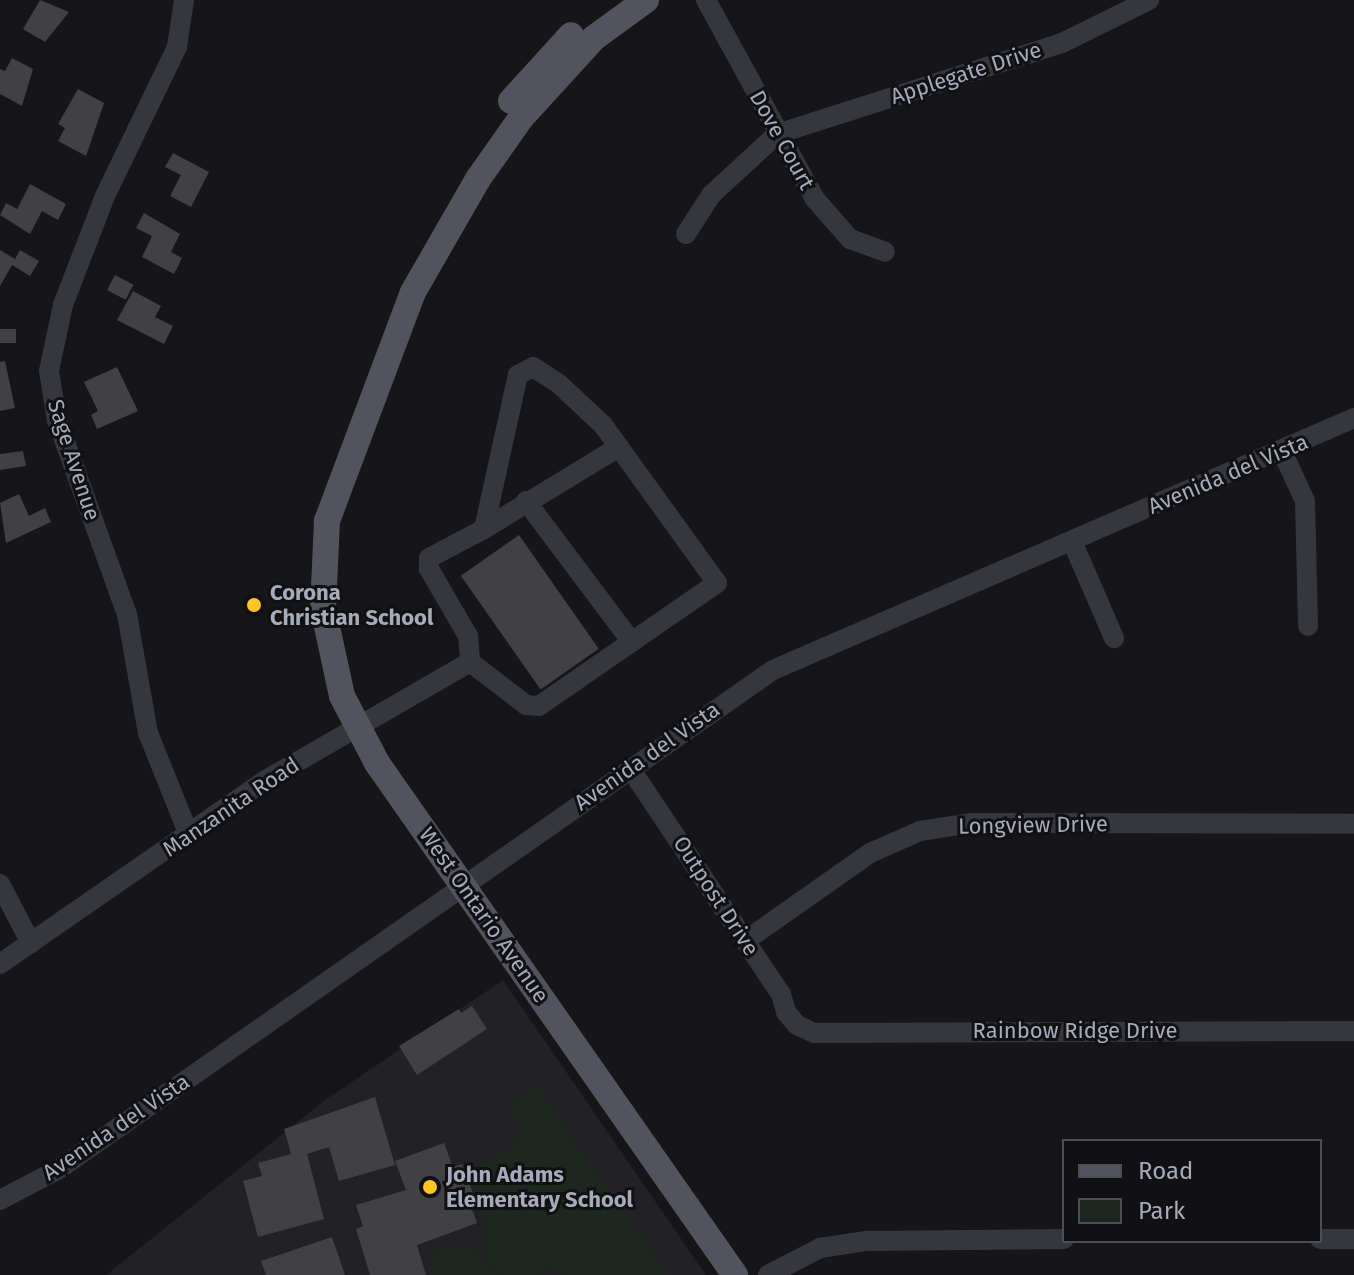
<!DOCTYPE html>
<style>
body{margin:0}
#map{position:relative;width:1354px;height:1275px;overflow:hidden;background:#161518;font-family:"Fira Sans",sans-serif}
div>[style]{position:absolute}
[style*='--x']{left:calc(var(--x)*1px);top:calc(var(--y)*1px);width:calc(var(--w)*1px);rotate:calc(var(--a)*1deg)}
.built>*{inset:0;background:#222125}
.green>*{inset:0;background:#1d261f}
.building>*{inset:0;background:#404045;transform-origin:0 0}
.minor>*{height:20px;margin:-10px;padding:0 10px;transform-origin:10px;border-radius:10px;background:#36373d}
.major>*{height:26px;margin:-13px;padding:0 13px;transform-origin:13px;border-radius:13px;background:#52535c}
.dots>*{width:22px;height:22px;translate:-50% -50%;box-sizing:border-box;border:4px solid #111013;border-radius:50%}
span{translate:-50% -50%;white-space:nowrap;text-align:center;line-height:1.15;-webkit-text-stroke:6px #111013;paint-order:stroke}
.street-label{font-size:22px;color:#a6abb9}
.poi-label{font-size:22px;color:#a6abb9;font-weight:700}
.left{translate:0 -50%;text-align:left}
.legend{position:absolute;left:1062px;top:1139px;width:260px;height:104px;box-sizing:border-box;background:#111013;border:2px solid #4d4e55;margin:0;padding:10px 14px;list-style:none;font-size:24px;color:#a6abb9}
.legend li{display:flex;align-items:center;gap:16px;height:40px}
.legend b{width:40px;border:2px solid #4d4e55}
</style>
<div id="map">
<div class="built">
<i style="clip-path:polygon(503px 980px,706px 1275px,106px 1275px,325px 1100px)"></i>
</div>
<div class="green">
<i style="clip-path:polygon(540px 1085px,568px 1133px,670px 1275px,563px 1275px,546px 1264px,539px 1275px,504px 1275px,484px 1258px,485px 1228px,472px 1171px,523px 1139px,505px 1105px)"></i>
<i style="clip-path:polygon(464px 1242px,488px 1265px,499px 1275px,432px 1275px,426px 1256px)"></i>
</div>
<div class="building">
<i style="clip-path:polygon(40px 0,69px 12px,45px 42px,23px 29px)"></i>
<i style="clip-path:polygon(12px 58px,33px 69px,22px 106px,0 94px,0 69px,5px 71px)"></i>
<i style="clip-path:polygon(78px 89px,104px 103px,86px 156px,58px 141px,65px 128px,58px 124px)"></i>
<i style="clip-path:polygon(173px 153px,209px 172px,191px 207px,170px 196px,181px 175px,165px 167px)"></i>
<i style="clip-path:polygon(30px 184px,66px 204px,58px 220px,42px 211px,30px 234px,0 215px,6px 203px,17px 209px)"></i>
<i style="clip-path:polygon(144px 213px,180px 234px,171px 252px,182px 258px,174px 274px,142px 257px,152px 236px,136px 228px)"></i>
<i style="clip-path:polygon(0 250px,15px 259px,20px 250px,39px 261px,30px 276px,12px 265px,0 286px)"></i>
<i style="left:115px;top:275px;width:21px;height:17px;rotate:28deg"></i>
<i style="clip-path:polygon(133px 291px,161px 306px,155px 317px,173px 326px,164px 344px,117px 320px)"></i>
<i style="left:0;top:329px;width:16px;height:14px"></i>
<i style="clip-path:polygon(5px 361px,15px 408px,0 411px,0 362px)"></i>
<i style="clip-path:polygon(117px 367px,138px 411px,97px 429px,91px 415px,98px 411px,84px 382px)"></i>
<i style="clip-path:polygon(23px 451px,26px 466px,0 470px,0 454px)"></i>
<i style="clip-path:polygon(19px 494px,29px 516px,45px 508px,51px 522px,6px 543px,0 503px)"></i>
<i style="left:519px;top:535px;width:139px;height:71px;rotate:55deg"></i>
<i style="clip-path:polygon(472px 1006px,487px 1029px,417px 1075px,399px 1046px,459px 1009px,461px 1013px)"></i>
<i style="clip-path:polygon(375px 1097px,395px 1165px,339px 1181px,329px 1147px,307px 1154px,324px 1219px,258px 1237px,243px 1181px,262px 1176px,258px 1163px,291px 1154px,284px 1129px)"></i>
<i style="clip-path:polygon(444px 1143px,453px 1167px,462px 1164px,477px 1204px,471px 1206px,477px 1223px,417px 1245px,426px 1275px,370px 1275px,356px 1229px,363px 1226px,356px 1205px,406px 1190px,395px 1161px)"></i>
<i style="clip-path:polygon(332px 1237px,345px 1275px,266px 1275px,261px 1261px)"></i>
</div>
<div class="minor">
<i style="--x:184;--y:0;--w:48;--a:98.5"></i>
<i style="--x:177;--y:47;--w:165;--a:115.8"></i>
<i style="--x:105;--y:196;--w:117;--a:111.1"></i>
<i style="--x:63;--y:305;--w:67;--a:102"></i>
<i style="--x:49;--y:371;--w:50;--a:80.7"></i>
<i style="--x:57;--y:420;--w:206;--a:70.2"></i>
<i style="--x:127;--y:614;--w:121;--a:80"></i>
<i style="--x:148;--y:733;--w:110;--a:68.1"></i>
<i style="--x:706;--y:0;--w:227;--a:61.3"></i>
<i style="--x:815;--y:199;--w:53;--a:48.8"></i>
<i style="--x:850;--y:239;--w:37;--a:20"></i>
<i style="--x:686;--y:234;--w:46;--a:-57.3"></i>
<i style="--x:711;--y:195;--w:90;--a:-42.7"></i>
<i style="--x:777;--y:134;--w:299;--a:-17.7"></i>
<i style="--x:1062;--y:43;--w:97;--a:-26.3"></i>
<i style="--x:533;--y:367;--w:31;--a:33"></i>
<i style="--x:559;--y:384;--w:60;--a:43"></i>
<i style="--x:603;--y:425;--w:195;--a:54.2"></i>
<i style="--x:717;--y:583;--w:216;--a:145.4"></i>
<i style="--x:539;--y:706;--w:13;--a:-176"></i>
<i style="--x:526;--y:705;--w:71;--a:-142.5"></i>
<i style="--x:470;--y:662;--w:26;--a:-94"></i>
<i style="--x:468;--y:636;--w:78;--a:-120.2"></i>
<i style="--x:429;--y:569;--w:11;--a:-90"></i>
<i style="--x:429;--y:558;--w:62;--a:-27.8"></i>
<i style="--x:484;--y:529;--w:158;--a:-77.6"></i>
<i style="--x:518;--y:375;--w:17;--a:-28"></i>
<i style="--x:1282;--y:451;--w:55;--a:65.3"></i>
<i style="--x:1305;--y:501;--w:125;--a:88.6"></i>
<i style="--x:526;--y:501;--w:176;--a:53.1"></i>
<i style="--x:484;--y:529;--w:158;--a:-31.3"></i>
<i style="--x:1072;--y:541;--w:106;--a:66.6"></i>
<i style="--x:630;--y:768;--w:272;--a:56.3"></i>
<i style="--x:781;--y:994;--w:19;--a:74"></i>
<i style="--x:786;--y:1012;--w:17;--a:50"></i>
<i style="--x:797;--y:1025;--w:19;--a:25"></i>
<i style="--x:814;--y:1033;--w:540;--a:-0.21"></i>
<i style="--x:0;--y:884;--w:67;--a:62.3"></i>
<i style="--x:745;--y:941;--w:153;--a:-35.1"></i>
<i style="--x:870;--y:853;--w:55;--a:-23.7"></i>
<i style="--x:920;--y:831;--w:53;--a:-8.7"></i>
<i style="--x:972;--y:823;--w:382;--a:0.1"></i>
<i style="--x:0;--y:964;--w:321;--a:-34.7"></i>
<i style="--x:264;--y:781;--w:238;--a:-30"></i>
<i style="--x:0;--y:1200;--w:67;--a:-27.7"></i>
<i style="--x:59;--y:1169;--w:871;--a:-34.95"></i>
<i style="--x:773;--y:670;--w:633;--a:-23.45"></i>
<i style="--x:1320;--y:1239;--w:34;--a:0"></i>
<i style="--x:768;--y:1275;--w:59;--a:-27.4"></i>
<i style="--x:820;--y:1248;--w:47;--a:-8.7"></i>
<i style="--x:866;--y:1241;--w:198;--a:-0.6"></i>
</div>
<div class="major">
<i style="--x:646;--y:0;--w:64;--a:143.8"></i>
<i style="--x:594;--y:38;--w:108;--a:132.4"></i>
<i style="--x:521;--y:118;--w:75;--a:125.2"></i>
<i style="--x:478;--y:179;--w:130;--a:119.9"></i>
<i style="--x:413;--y:292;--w:245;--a:110.6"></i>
<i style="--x:327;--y:521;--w:87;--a:92.6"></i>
<i style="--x:323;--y:608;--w:90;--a:77.8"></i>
<i style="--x:342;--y:696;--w:76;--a:62.4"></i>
<i style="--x:377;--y:763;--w:625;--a:55.04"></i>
<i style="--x:511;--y:101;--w:89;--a:-47.7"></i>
</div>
<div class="dots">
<i style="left:254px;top:605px;background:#ffc626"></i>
<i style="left:430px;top:1187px;background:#ffc626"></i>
</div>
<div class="street-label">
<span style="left:966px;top:73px;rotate:-18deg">Applegate Drive</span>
<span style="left:782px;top:140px;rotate:61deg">Dove Court</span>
<span style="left:74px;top:460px;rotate:72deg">Sage Avenue</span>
<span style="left:1228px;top:474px;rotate:-23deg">Avenida del Vista</span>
<span style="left:647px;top:756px;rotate:-35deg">Avenida del Vista</span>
<span style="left:231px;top:807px;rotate:-34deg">Manzanita Road</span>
<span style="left:1033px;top:825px;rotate:-1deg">Longview Drive</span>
<span style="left:716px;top:896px;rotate:57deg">Outpost Drive</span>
<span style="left:484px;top:915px;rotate:55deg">West Ontario Avenue</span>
<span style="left:1075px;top:1031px">Rainbow Ridge Drive</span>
<span style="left:116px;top:1127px;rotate:-34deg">Avenida del Vista</span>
</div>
<div class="poi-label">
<span class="left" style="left:270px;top:605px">Corona<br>Christian School</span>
<span class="left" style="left:446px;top:1187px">John Adams<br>Elementary School</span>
</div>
<ul class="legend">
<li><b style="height:10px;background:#52535c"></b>Road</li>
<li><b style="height:22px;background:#1d261f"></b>Park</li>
</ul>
</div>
